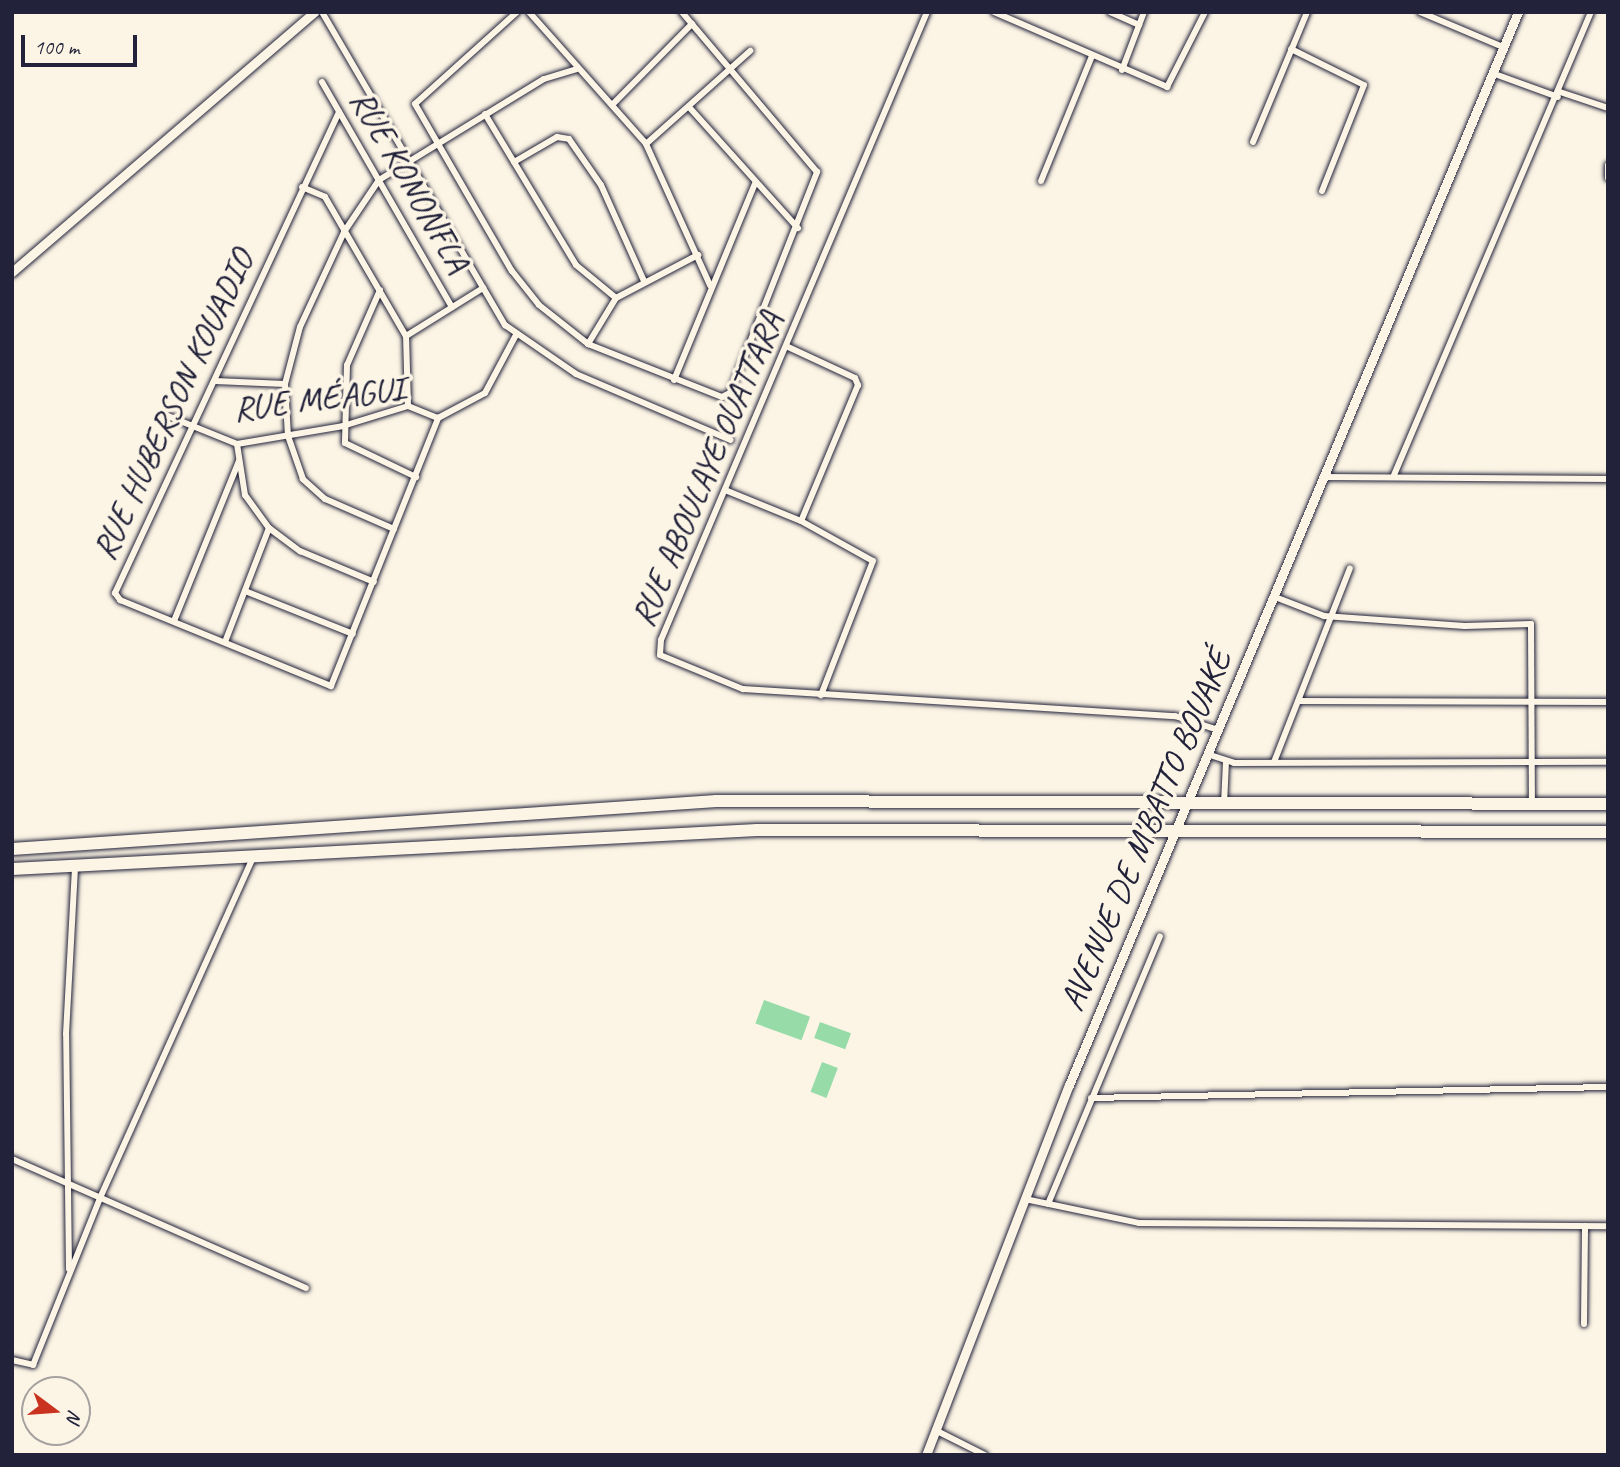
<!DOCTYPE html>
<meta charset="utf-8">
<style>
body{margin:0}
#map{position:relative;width:1620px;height:1467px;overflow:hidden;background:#fcf5e5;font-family:Caveat,sans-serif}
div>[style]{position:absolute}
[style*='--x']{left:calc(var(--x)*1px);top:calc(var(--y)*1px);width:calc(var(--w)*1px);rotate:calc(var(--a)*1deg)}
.green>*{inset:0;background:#96dba8;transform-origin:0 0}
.roads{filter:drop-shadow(0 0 2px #22223b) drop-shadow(0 0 2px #22223b)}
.street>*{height:6px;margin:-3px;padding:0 3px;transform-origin:3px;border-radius:3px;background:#fcf5e5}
.secondary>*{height:9px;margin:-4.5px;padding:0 4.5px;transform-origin:4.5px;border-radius:4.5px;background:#fcf5e5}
.highway>*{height:12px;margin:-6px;padding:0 6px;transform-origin:6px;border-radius:6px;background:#fcf5e5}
span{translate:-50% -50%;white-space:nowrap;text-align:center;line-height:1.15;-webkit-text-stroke:7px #fcf5e5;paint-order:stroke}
.street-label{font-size:35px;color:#22223b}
.frame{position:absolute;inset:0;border:14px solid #22223b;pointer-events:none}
.north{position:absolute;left:21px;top:1376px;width:70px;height:70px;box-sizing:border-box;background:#fcf5e5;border:2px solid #a5a1a1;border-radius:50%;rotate:106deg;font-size:19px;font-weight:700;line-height:28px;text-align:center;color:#22223b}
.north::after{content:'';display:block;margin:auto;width:24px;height:32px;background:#c8321e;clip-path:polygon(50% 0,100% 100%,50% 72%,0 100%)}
.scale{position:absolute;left:21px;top:35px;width:116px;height:32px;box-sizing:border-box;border:4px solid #22223b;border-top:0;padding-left:9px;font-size:21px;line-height:24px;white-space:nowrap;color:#22223b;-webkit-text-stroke:5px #fcf5e5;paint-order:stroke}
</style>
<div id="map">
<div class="green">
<i style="left:764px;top:1000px;width:49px;height:25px;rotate:20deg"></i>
<i style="left:820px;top:1022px;width:33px;height:17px;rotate:20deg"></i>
<i style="left:822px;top:1062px;width:17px;height:32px;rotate:21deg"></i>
</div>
<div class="roads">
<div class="street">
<i style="--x:322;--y:12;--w:363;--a:59.7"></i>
<i style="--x:505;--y:325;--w:86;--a:34.6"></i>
<i style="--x:576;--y:374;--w:168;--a:23.1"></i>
<i style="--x:517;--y:12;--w:137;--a:138"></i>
<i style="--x:415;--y:104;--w:193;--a:59.9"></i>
<i style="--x:512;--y:271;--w:43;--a:51.5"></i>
<i style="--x:539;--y:305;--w:63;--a:38.5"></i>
<i style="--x:588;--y:344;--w:144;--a:21.6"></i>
<i style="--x:722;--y:397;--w:9;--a:-27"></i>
<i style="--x:730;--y:393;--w:238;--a:-68.5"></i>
<i style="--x:817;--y:172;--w:209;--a:-130.2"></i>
<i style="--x:529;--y:12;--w:176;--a:48.4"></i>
<i style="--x:646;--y:144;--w:155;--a:65.6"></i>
<i style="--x:927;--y:12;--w:682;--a:112.96"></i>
<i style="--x:661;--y:640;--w:15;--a:94"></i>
<i style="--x:660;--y:655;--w:90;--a:22.3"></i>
<i style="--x:743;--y:689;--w:433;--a:3.6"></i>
<i style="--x:1175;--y:716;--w:45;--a:18"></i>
<i style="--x:994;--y:12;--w:189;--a:23.4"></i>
<i style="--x:1167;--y:87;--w:84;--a:-63.1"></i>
<i style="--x:1110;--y:12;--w:32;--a:24"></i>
<i style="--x:1420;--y:12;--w:90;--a:22.9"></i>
<i style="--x:1291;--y:49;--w:81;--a:26.3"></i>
<i style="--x:1364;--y:85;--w:114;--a:111.6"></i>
<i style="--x:1122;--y:70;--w:62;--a:-69.2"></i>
<i style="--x:1492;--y:73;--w:70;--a:20"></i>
<i style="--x:322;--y:82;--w:260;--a:60"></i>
<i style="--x:1560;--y:92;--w:51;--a:18.4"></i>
<i style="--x:612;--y:105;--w:114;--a:-45.4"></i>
<i style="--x:689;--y:107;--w:163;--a:48"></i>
<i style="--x:339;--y:112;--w:531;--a:114.97"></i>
<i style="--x:115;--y:593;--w:9;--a:54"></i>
<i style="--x:120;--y:600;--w:228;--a:22.2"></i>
<i style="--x:331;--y:686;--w:289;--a:-68.2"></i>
<i style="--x:438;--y:418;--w:53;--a:-28"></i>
<i style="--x:485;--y:393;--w:66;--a:-61.9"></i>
<i style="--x:485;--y:114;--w:176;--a:58.9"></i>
<i style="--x:576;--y:265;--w:52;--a:39.5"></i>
<i style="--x:1253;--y:142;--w:141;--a:-67.4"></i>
<i style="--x:646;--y:144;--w:140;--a:-41.8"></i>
<i style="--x:514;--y:162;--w:50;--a:-30.2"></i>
<i style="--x:557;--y:137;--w:12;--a:9"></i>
<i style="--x:569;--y:139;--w:56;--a:55.2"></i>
<i style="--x:601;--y:185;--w:105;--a:65.9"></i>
<i style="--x:1608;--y:165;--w:13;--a:90"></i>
<i style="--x:1041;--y:181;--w:135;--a:-67.8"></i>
<i style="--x:302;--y:187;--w:25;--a:23"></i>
<i style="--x:325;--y:197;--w:161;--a:59.8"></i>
<i style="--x:380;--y:290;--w:82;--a:113.7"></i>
<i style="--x:347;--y:365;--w:78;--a:91.5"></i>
<i style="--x:345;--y:443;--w:79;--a:25.6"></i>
<i style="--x:588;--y:344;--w:54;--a:-58.7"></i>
<i style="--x:616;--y:298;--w:93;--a:-27.7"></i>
<i style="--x:786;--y:346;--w:76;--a:24.9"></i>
<i style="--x:855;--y:378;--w:8;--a:67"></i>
<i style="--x:858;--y:385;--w:147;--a:112.7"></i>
<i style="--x:801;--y:521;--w:82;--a:29.1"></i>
<i style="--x:873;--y:561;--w:144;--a:111.2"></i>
<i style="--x:674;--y:380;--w:213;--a:-67.6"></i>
<i style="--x:215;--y:381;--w:70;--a:2.5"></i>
<i style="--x:408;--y:406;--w:70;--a:-91.6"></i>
<i style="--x:406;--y:336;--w:91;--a:-31.9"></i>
<i style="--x:168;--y:416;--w:74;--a:22.1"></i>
<i style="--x:237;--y:444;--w:108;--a:-9.6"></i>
<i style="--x:343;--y:426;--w:68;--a:-17.1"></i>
<i style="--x:408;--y:406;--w:32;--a:22"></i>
<i style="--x:237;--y:444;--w:52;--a:81.1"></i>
<i style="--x:245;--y:495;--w:41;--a:54"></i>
<i style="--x:269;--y:528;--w:39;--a:37"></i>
<i style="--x:300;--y:551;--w:80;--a:22.7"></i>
<i style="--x:1394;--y:475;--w:503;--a:-66.95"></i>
<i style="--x:1326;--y:477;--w:282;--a:0.4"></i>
<i style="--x:725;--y:490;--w:82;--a:22.2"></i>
<i style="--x:394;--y:529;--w:75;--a:-156.5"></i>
<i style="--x:325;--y:499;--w:30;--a:-138"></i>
<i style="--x:303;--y:479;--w:46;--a:-109.2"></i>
<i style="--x:288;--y:436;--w:52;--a:-93.3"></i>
<i style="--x:285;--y:384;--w:59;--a:-75.3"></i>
<i style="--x:300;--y:327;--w:105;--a:-65.1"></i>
<i style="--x:344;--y:232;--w:63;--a:-56.1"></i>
<i style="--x:379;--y:180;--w:193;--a:-31.5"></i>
<i style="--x:544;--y:79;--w:34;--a:-17"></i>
<i style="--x:245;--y:591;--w:116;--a:21.7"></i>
<i style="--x:1275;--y:597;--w:53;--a:21.2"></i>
<i style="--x:1324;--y:616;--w:141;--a:4.1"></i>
<i style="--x:1465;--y:626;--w:66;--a:-1.7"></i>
<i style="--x:1531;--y:624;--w:180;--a:89.7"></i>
<i style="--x:174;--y:621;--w:173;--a:-67.9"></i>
<i style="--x:225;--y:642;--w:122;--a:-68.9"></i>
<i style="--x:1300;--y:701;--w:308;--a:0.2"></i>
<i style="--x:1207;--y:754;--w:28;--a:18"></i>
<i style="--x:1234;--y:763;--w:374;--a:-0.2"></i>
<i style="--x:1274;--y:762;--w:208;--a:-68.6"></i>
<i style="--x:1224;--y:804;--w:43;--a:-87.3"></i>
<i style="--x:1091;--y:1098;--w:517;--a:-1.22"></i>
<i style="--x:12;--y:1159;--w:321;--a:23.7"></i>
<i style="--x:1025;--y:1199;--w:116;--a:11.9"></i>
<i style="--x:1139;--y:1223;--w:469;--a:0.4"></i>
<i style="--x:1048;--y:1204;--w:290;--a:-67.3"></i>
<i style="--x:69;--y:1269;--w:235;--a:-90.7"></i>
<i style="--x:66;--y:1034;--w:168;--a:-86.9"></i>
<i style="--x:1584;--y:1324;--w:98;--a:-89.4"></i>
<i style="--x:12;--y:1360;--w:22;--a:13"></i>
<i style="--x:33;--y:1365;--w:180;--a:-68.1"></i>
<i style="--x:100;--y:1198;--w:375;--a:-65.8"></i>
<i style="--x:935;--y:1430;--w:56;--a:26.6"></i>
</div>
<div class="secondary">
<i style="--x:12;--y:272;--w:399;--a:-40.7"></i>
<i style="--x:926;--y:1455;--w:397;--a:-68.9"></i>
<i style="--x:1069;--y:1085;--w:1163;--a:-67.29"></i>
</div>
<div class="highway">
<i style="--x:12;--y:849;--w:706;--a:-3.9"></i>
<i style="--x:716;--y:801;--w:892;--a:0.19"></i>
<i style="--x:12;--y:869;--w:746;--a:-3"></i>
<i style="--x:757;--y:830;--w:851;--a:0.13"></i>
</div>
</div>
<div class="street-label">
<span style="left:410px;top:181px;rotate:60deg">RUE KONONFLA</span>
<span style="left:319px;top:399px;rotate:-7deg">RUE MÉAGUI</span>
<span style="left:173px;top:405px;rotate:-65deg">RUE HUBERSON KOUADIO</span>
<span style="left:707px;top:469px;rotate:-67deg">RUE ABOULAYE OUATTARA</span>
<span style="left:1146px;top:830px;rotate:-67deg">AVENUE DE M'BATTO BOUAKÉ</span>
</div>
<div class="frame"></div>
<div class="north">N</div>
<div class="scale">100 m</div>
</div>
